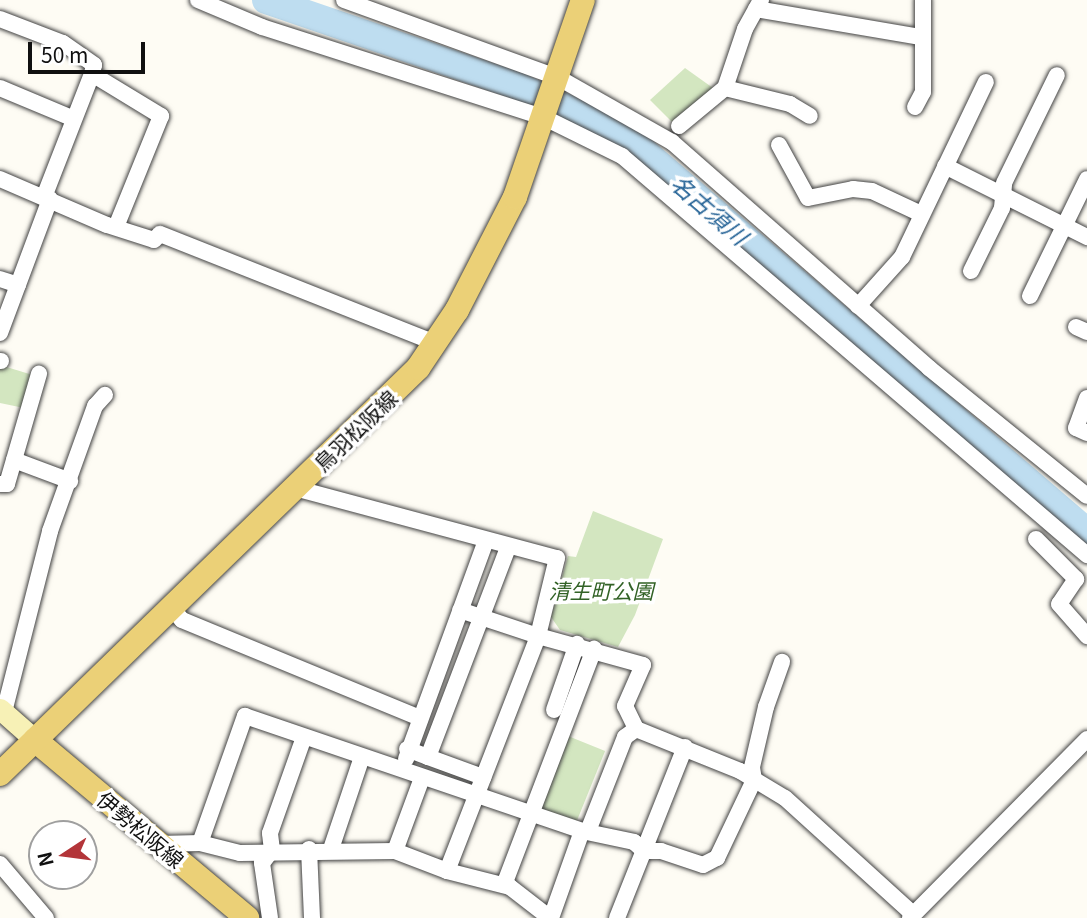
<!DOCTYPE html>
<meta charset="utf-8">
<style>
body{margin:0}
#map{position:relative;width:1087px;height:918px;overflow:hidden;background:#fefcf4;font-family:Georgia,"Noto Sans JP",serif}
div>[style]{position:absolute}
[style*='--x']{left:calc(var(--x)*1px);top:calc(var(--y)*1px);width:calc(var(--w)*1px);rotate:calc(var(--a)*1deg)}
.green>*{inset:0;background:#d3e6c0;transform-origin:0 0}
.river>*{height:28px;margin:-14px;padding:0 14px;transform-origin:14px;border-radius:14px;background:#beddf0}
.roads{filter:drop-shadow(0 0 2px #434343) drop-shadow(0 0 2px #434343)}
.street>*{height:16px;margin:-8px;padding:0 8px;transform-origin:8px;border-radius:8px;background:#fff}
.secondary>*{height:21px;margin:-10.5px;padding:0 10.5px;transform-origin:10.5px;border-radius:10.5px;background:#f7f1b6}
.primary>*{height:24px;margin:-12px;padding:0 12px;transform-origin:12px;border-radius:12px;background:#ebd077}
span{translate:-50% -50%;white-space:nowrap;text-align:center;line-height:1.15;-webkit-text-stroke:7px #fff;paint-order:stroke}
.street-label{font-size:21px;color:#101010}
.park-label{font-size:21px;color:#326226;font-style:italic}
.water-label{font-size:23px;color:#256396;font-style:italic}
.north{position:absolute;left:28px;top:820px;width:70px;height:70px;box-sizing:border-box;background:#fff;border:2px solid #9f9f9f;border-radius:50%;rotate:257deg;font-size:19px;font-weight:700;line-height:28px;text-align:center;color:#101010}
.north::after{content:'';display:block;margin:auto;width:24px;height:32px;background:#b33539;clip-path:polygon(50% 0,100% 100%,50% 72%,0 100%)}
.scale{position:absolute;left:28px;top:42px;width:117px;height:32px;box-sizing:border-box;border:4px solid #101010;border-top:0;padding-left:9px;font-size:21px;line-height:24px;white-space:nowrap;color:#101010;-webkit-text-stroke:5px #fff;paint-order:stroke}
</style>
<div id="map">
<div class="green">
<i style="clip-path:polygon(685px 68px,713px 88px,672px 122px,650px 100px)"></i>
<i style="clip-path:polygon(0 365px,36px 376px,24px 408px,0 403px)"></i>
<i style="clip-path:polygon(593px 511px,663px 539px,635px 615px,618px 647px,560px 630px,551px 617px,568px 556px,576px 557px)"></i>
<i style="left:568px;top:736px;width:40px;height:79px;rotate:22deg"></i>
</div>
<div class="river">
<i style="--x:266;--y:0;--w:268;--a:18.9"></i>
<i style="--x:520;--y:87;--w:94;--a:24.4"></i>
<i style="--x:606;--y:126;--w:40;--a:32.9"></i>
<i style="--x:640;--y:148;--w:589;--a:40.66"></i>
</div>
<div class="roads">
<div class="street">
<i style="--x:198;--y:0;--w:69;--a:22.9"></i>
<i style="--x:262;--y:27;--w:295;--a:17.8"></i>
<i style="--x:543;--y:117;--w:88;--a:26.3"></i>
<i style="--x:622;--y:156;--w:613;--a:40.63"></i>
<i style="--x:344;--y:0;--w:226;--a:19.9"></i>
<i style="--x:557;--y:77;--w:132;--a:29.5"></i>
<i style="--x:672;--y:142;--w:342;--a:41.3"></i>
<i style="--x:929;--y:368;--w:203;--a:39"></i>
<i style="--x:761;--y:0;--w:33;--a:119"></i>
<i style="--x:745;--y:29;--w:62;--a:108.7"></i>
<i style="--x:725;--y:88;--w:67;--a:13.8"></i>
<i style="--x:790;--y:104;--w:23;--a:31"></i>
<i style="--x:756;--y:9;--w:166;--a:9.7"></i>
<i style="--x:0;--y:19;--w:67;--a:20.9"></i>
<i style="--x:63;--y:43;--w:38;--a:35"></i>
<i style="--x:94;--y:65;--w:9;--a:103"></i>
<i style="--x:92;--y:74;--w:81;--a:31.3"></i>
<i style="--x:161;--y:116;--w:120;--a:112.1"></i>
<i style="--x:0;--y:88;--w:80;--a:22.7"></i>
<i style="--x:915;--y:107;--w:17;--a:-62"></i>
<i style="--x:923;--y:92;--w:92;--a:-90"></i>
<i style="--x:679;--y:126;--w:60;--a:-39.6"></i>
<i style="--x:779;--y:145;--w:60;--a:61.3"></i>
<i style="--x:808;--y:198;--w:46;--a:-11.3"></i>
<i style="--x:853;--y:189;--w:19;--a:6"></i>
<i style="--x:872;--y:191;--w:52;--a:25.1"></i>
<i style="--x:945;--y:166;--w:159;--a:26.6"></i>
<i style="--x:0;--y:179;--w:116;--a:23.3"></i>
<i style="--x:107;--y:225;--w:49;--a:17.7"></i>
<i style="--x:154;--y:240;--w:8;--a:-45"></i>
<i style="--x:160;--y:234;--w:296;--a:21.6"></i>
<i style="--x:44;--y:197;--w:132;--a:-68.7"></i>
<i style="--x:971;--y:271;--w:70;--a:-63.8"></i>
<i style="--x:1002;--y:208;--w:25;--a:-85"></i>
<i style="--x:1004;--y:183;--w:120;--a:-63.9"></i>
<i style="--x:0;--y:279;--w:19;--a:18"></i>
<i style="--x:1030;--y:296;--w:130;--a:-64"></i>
<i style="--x:858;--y:306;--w:66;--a:-48.1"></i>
<i style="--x:902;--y:257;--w:194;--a:-64.4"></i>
<i style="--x:1076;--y:327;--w:12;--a:24"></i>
<i style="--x:0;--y:333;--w:143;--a:-69.5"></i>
<i style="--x:0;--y:361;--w:1;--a:0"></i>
<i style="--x:1087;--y:398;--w:32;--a:110"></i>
<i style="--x:1076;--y:428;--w:12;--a:24"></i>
<i style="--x:14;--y:460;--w:60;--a:20.6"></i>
<i style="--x:0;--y:484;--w:7;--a:0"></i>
<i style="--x:7;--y:484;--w:115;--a:-73.8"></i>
<i style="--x:295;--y:488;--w:271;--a:15"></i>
<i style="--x:557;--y:558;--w:80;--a:103.7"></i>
<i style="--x:538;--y:636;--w:109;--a:15.4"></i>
<i style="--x:643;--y:665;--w:45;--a:113.7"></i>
<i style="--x:625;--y:706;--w:25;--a:64"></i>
<i style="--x:636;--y:729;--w:112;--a:22"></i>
<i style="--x:740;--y:771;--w:52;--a:31"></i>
<i style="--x:785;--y:798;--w:173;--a:42.2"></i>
<i style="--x:1036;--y:539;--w:57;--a:45"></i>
<i style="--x:1076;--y:579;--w:30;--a:124"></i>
<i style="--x:1059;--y:604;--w:43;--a:48.8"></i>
<i style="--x:173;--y:609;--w:14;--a:51"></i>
<i style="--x:182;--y:620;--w:257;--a:22.4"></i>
<i style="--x:554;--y:710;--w:70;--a:-70.8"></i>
<i style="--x:4;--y:712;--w:187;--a:-75.7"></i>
<i style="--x:50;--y:531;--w:133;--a:-70.2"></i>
<i style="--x:95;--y:406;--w:15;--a:-48"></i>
<i style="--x:407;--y:749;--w:22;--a:21"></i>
<i style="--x:428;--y:757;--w:225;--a:-69.1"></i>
<i style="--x:428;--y:757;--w:59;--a:20"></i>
<i style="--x:406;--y:759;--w:233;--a:-69.9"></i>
<i style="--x:588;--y:831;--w:101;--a:-68.5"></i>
<i style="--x:625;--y:737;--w:14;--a:-36"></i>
<i style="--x:200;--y:843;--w:41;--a:14"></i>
<i style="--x:240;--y:853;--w:155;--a:-0.7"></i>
<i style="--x:395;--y:851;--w:56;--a:21"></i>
<i style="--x:447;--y:871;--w:65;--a:14.3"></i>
<i style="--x:510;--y:887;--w:51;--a:37.8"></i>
<i style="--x:159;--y:844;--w:41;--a:-1.4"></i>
<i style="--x:200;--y:843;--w:135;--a:-70.5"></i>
<i style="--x:245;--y:716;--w:356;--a:18.8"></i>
<i style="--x:582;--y:831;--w:53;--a:11.9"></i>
<i style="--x:634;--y:842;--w:13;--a:42"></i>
<i style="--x:644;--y:851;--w:17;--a:0"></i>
<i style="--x:661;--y:851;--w:44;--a:18.4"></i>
<i style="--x:703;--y:865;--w:16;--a:-27"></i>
<i style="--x:717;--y:858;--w:86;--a:-64.6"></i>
<i style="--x:754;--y:780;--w:13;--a:-99"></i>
<i style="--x:752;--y:767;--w:62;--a:-76.9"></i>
<i style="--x:766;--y:707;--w:48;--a:-70.4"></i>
<i style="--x:309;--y:849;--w:69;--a:87.5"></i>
<i style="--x:331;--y:849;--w:97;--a:-71.4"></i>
<i style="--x:395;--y:851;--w:78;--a:-69.7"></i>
<i style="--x:0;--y:864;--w:71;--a:49.6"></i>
<i style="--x:447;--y:871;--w:252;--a:-68.8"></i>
<i style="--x:538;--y:636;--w:82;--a:-161.6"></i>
<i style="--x:504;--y:885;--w:253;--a:-69.1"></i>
<i style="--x:270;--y:918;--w:56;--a:-98.3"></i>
<i style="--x:262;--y:863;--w:16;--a:-52"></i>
<i style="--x:272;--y:850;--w:17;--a:-97"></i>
<i style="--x:270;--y:833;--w:102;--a:-70.5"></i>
<i style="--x:551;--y:918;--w:92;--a:-70.4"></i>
<i style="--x:617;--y:918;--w:184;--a:-68.3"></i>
<i style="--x:910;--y:918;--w:252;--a:-45.3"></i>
</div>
<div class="secondary">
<i style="--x:0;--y:709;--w:47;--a:41.5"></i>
</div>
<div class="primary">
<i style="--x:35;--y:740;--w:277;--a:40"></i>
<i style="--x:0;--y:774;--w:583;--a:-44.17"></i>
<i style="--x:418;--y:368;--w:70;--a:-56.1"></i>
<i style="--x:457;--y:310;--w:127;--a:-62.8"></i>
<i style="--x:515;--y:197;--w:208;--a:-71"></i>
</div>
</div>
<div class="street-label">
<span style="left:355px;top:430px;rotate:-44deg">鳥羽松阪線</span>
<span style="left:141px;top:829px;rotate:40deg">伊勢松阪線</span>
</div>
<div class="park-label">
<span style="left:601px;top:590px">清生町公園</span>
</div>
<div class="water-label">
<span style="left:710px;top:209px;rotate:41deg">名古須川</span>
</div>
<div class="north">N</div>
<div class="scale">50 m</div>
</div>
